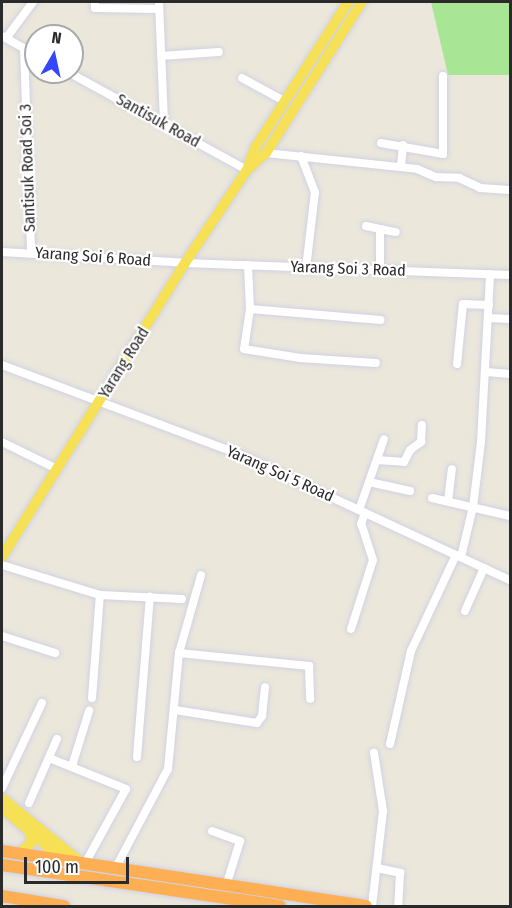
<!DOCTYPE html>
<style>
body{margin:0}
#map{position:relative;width:512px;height:908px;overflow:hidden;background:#ece7db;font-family:"Fira Sans Condensed",sans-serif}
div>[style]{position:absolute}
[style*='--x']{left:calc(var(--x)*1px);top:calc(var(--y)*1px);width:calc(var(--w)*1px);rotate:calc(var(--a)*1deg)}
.green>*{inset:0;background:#a8e695}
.roads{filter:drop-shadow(0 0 2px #d0d2e3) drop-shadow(0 0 2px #d0d2e3)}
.minor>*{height:8px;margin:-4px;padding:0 4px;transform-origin:4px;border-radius:4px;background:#fff}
.major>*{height:10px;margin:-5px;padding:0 5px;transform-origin:5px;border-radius:5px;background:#f6e156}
.highway>*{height:12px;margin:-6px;padding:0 6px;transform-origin:6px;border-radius:6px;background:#ffaf53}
span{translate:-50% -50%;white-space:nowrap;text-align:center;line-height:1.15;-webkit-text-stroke:4.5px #fff;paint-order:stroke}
.street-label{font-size:16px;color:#2a2a2a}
.frame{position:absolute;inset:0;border:3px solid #2a2a2a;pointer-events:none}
.north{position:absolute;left:24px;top:24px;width:60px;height:60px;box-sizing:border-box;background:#fff;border:2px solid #aaa;border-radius:50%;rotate:9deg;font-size:16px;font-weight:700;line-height:24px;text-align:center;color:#2a2a2a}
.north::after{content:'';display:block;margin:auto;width:21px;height:27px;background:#3546ff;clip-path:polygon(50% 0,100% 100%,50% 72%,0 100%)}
.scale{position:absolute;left:24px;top:857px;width:105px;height:27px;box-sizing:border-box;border:3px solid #2a2a2a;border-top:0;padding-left:8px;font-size:18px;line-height:21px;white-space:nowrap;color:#2a2a2a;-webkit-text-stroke:4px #fff;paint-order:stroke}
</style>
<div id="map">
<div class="green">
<i style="clip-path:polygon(431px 2px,510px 2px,510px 75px,448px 75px)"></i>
</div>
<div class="roads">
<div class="minor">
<i style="--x:95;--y:2;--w:6;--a:90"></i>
<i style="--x:95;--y:8;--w:64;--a:0.9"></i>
<i style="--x:159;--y:2;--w:121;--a:87.6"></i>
<i style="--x:2;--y:36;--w:39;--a:29"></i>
<i style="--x:7;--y:37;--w:44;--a:-53.4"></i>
<i style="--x:24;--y:48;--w:204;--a:88"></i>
<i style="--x:161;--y:56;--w:58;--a:-3.9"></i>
<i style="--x:68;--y:72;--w:204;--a:28.7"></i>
<i style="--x:242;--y:78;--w:48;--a:28.7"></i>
<i style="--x:381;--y:143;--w:63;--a:10.1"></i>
<i style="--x:443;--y:154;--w:78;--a:-90"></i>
<i style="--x:266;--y:153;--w:152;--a:6"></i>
<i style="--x:417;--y:169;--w:21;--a:23"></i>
<i style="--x:436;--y:177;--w:23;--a:2"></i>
<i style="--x:459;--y:178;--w:23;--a:25"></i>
<i style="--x:480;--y:188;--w:30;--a:4"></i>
<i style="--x:301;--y:156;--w:39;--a:69"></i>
<i style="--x:315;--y:192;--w:78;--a:96.7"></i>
<i style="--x:401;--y:167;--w:22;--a:-85"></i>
<i style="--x:366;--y:226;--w:14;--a:12"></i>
<i style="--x:2;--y:252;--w:183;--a:3.4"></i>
<i style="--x:185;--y:263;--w:325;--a:2.1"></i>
<i style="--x:248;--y:265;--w:44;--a:87.4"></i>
<i style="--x:250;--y:309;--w:40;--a:98.5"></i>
<i style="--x:244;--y:349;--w:57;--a:9.1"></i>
<i style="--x:300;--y:358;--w:76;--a:3.8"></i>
<i style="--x:380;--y:270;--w:41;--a:-90"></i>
<i style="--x:380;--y:229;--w:16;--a:11"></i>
<i style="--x:250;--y:309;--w:131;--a:4.8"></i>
<i style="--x:489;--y:318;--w:21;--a:3"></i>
<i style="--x:457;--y:364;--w:60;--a:-84.3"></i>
<i style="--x:463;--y:304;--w:26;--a:2"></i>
<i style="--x:2;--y:365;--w:250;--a:20.6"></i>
<i style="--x:236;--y:453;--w:302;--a:24.9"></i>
<i style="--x:486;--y:372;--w:24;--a:5"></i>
<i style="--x:2;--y:442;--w:61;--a:26.1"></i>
<i style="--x:377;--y:460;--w:27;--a:4"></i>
<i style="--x:404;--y:462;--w:13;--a:-63"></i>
<i style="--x:410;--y:450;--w:14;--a:-36"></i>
<i style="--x:421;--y:442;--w:17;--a:-87"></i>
<i style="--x:369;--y:482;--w:42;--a:12.4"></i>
<i style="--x:432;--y:498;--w:80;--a:13"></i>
<i style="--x:448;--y:501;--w:32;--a:-83"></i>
<i style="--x:359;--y:510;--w:75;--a:-70.6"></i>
<i style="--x:461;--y:557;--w:51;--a:-76.5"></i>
<i style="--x:473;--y:507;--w:65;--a:-83"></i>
<i style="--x:481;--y:442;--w:168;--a:-86.9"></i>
<i style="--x:2;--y:565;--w:102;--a:17"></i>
<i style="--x:100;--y:595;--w:82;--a:2.8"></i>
<i style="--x:465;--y:611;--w:47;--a:-66.2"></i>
<i style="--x:351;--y:629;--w:72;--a:-72.3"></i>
<i style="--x:373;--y:560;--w:38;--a:-108"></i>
<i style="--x:361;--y:524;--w:12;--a:-70"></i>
<i style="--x:2;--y:636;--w:56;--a:17.8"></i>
<i style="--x:179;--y:653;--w:131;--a:5.7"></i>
<i style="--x:309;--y:666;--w:33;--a:88"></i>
<i style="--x:92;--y:698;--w:103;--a:-85.6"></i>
<i style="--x:175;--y:710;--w:83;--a:9"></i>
<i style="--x:257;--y:723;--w:9;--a:-54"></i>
<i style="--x:262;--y:716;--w:29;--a:-84"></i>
<i style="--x:390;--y:744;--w:95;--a:-77.3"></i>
<i style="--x:411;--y:651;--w:106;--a:-64.9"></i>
<i style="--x:137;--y:757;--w:161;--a:-85.4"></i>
<i style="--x:49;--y:758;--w:83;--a:21.9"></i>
<i style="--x:126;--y:789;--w:81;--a:118.8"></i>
<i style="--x:72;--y:766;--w:58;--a:-72.8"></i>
<i style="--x:2;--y:788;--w:94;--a:-64.8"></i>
<i style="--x:29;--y:803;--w:70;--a:-66.4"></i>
<i style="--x:212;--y:831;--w:30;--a:20"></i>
<i style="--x:240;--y:841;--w:47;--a:107.3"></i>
<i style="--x:377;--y:868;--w:24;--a:12"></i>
<i style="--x:400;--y:873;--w:33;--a:93"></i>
<i style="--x:115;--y:869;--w:113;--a:-62.1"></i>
<i style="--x:168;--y:769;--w:117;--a:-84.6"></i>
<i style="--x:179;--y:653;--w:81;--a:-74.2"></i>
<i style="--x:372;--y:906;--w:96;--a:-83.4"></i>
<i style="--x:383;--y:811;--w:59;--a:-98.8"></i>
</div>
<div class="major">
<i style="--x:248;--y:167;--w:20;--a:-70"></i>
<i style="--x:255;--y:148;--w:173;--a:-57.5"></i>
<i style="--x:2;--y:557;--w:346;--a:-58.1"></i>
<i style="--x:185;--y:263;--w:112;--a:-56.3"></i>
<i style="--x:247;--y:170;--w:25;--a:-42"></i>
<i style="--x:266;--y:153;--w:179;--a:-57.6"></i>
<i style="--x:2;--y:798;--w:104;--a:39.2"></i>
<i style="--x:2;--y:808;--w:82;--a:40.5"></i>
<i style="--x:18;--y:854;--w:17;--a:-40"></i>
<i style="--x:31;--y:843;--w:10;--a:-90"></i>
</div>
<div class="highway">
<i style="--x:2;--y:851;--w:368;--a:8.6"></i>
<i style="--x:2;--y:865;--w:281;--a:8.4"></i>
<i style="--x:2;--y:896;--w:63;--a:9.2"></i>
</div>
</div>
<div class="street-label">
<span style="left:158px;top:121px;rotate:29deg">Santisuk Road</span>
<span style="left:28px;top:168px;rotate:-92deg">Santisuk Road Soi 3</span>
<span style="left:93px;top:257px;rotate:4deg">Yarang Soi 6 Road</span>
<span style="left:348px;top:269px;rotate:2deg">Yarang Soi 3 Road</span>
<span style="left:124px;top:363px;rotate:-58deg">Yarang Road</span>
<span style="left:280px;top:474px;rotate:24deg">Yarang Soi 5 Road</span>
</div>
<div class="frame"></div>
<div class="north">N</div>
<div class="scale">100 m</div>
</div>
